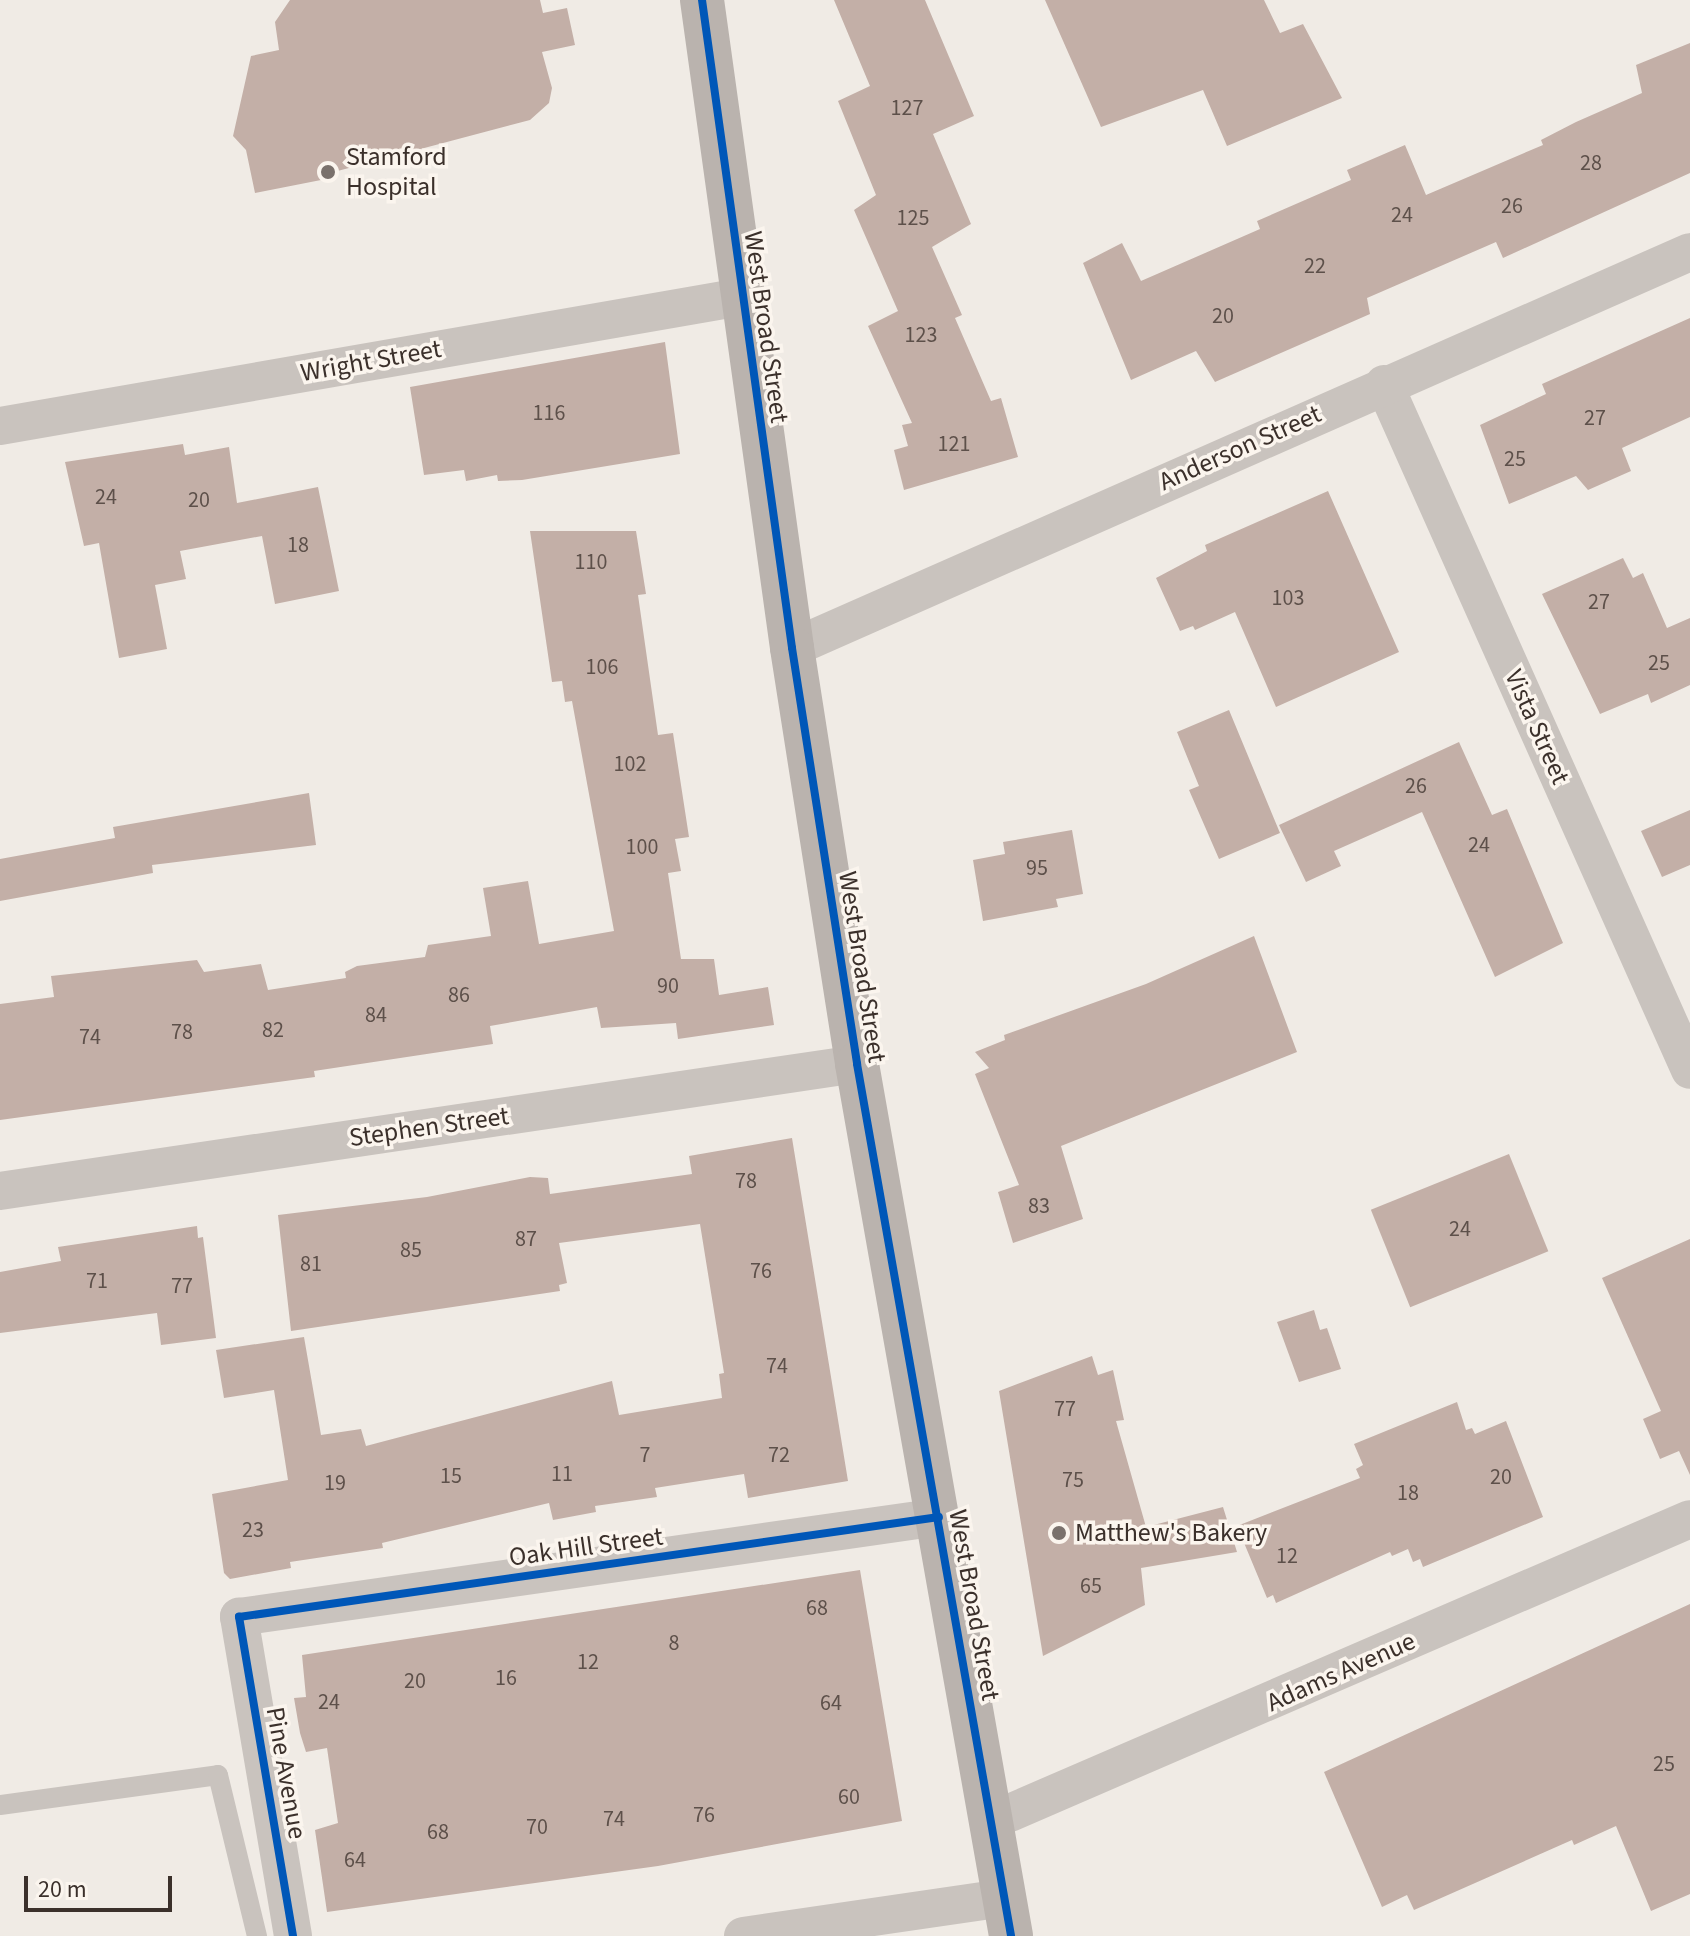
<!DOCTYPE html>
<style>
body{margin:0}
#map{position:relative;width:1690px;height:1936px;overflow:hidden;background:#f0ebe5;font-family:"Source Sans 3",sans-serif}
div>[style]{position:absolute}
[style*='--x']{left:calc(var(--x)*1px);top:calc(var(--y)*1px);width:calc(var(--w)*1px);rotate:calc(var(--a)*1deg)}
.building>*{inset:0;background:#c3afa7;transform-origin:0 0}
.service>*{height:20px;margin:-10px;padding:0 10px;transform-origin:10px;border-radius:10px;background:#c9c3be}
.minor>*{height:38px;margin:-19px;padding:0 19px;transform-origin:19px;border-radius:19px;background:#c9c3be}
.secondary>*{height:44px;margin:-22px;padding:0 22px;transform-origin:22px;border-radius:22px;background:#bab3ae}
.cycleway>*{height:8px;margin:-4px;padding:0 4px;transform-origin:4px;border-radius:4px;background:#0057b8}
.dots>*{width:22px;height:22px;translate:-50% -50%;box-sizing:border-box;border:4px solid #fbf5ee;border-radius:50%}
span{translate:-50% -50%;white-space:nowrap;text-align:center;line-height:1.15;-webkit-text-stroke:7px #fbf5ee;paint-order:stroke}
.number-label{font-size:22px;color:#5d504a}
.number-label span{-webkit-text-stroke-width:0}
.poi-label{font-size:26px;color:#3b302b}
.left{translate:0 -50%;text-align:left}
.street-label{font-size:26px;color:#3b302b}
.scale{position:absolute;left:24px;top:1876px;width:148px;height:36px;box-sizing:border-box;border:4px solid #3b302b;border-top:0;padding-left:10px;font-size:24px;line-height:28px;white-space:nowrap;color:#3b302b;-webkit-text-stroke:6px #fbf5ee;paint-order:stroke}
</style>
<div id="map">
<div class="building">
<i style="clip-path:polygon(290px 0,540px 0,543px 13px,567px 8px,575px 45px,542px 52px,552px 88px,549px 103px,530px 120px,330px 173px,321px 180px,255px 193px,246px 150px,233px 136px,251px 56px,279px 50px,275px 22px)"></i>
<i style="clip-path:polygon(834px 0,925px 0,974px 116px,933px 134px,971px 224px,932px 247px,962px 315px,955px 318px,991px 401px,1001px 398px,1018px 457px,904px 490px,894px 450px,908px 446px,902px 425px,912px 423px,868px 326px,898px 311px,854px 210px,876px 195px,838px 101px,870px 86px)"></i>
<i style="clip-path:polygon(1045px 0,1264px 0,1280px 33px,1303px 24px,1342px 98px,1227px 146px,1203px 90px,1101px 127px)"></i>
<i style="clip-path:polygon(1690px 43px,1690px 173px,1503px 258px,1496px 242px,1367px 298px,1370px 314px,1215px 382px,1196px 351px,1131px 380px,1083px 263px,1122px 243px,1141px 281px,1260px 229px,1257px 221px,1351px 180px,1347px 170px,1405px 145px,1426px 195px,1543px 145px,1541px 140px,1576px 122px,1642px 93px,1636px 65px)"></i>
<i style="clip-path:polygon(1690px 318px,1690px 417px,1622px 448px,1631px 471px,1588px 490px,1576px 476px,1509px 504px,1480px 425px,1546px 394px,1542px 384px)"></i>
<i style="clip-path:polygon(665px 342px,680px 454px,522px 480px,498px 481px,497px 475px,466px 481px,464px 470px,424px 475px,410px 387px)"></i>
<i style="clip-path:polygon(183px 444px,185px 455px,229px 447px,237px 503px,318px 487px,339px 591px,275px 604px,262px 536px,180px 551px,186px 579px,155px 585px,167px 649px,119px 658px,99px 543px,84px 546px,65px 462px)"></i>
<i style="clip-path:polygon(1328px 491px,1399px 652px,1276px 707px,1235px 612px,1195px 630px,1193px 626px,1180px 631px,1156px 578px,1207px 551px,1205px 545px)"></i>
<i style="clip-path:polygon(530px 531px,636px 531px,646px 594px,638px 595px,658px 735px,673px 733px,689px 837px,675px 839px,681px 871px,668px 873px,681px 959px,714px 959px,719px 995px,768px 987px,774px 1025px,678px 1039px,676px 1023px,601px 1028px,597px 1007px,490px 1026px,493px 1044px,314px 1071px,315px 1077px,0 1120px,0 1004px,54px 997px,51px 976px,197px 960px,204px 972px,261px 964px,268px 990px,346px 978px,345px 972px,357px 966px,425px 957px,428px 945px,491px 936px,483px 888px,528px 881px,539px 944px,614px 931px,572px 701px,565px 702px,562px 681px,552px 682px)"></i>
<i style="clip-path:polygon(1623px 558px,1633px 578px,1643px 573px,1667px 628px,1690px 618px,1690px 685px,1651px 703px,1648px 694px,1600px 714px,1542px 594px)"></i>
<i style="clip-path:polygon(1229px 710px,1280px 833px,1219px 859px,1189px 790px,1199px 786px,1177px 732px)"></i>
<i style="clip-path:polygon(1459px 742px,1492px 815px,1507px 809px,1563px 943px,1495px 977px,1422px 812px,1334px 851px,1341px 866px,1306px 882px,1279px 825px)"></i>
<i style="clip-path:polygon(309px 793px,316px 845px,152px 865px,153px 873px,0 901px,0 859px,115px 838px,113px 827px)"></i>
<i style="clip-path:polygon(1690px 810px,1690px 865px,1662px 877px,1641px 831px)"></i>
<i style="clip-path:polygon(1072px 830px,1083px 894px,1056px 899px,1058px 907px,983px 921px,973px 860px,1005px 854px,1003px 842px)"></i>
<i style="clip-path:polygon(1254px 936px,1297px 1052px,1061px 1146px,1083px 1219px,1013px 1243px,998px 1192px,1019px 1185px,975px 1074px,989px 1068px,975px 1052px,1005px 1040px,1004px 1035px,1146px 984px)"></i>
<i style="clip-path:polygon(792px 1138px,848px 1481px,748px 1498px,744px 1474px,655px 1488px,657px 1497px,595px 1506px,596px 1512px,553px 1520px,549px 1503px,382px 1543px,383px 1548px,290px 1562px,291px 1568px,230px 1579px,224px 1573px,212px 1494px,288px 1480px,274px 1390px,224px 1398px,216px 1350px,304px 1337px,321px 1435px,361px 1429px,366px 1446px,612px 1381px,619px 1415px,722px 1398px,719px 1374px,724px 1373px,700px 1224px,559px 1243px,567px 1283px,559px 1285px,560px 1291px,291px 1331px,278px 1215px,427px 1197px,530px 1177px,548px 1178px,550px 1194px,692px 1174px,689px 1156px)"></i>
<i style="left:1509px;top:1154px;width:105px;height:149px;rotate:68deg"></i>
<i style="clip-path:polygon(197px 1226px,198px 1238px,203px 1237px,216px 1338px,161px 1345px,157px 1313px,0 1333px,0 1272px,61px 1261px,58px 1247px)"></i>
<i style="clip-path:polygon(1690px 1239px,1690px 1475px,1679px 1451px,1660px 1459px,1643px 1419px,1661px 1411px,1602px 1278px)"></i>
<i style="clip-path:polygon(1314px 1310px,1320px 1330px,1327px 1328px,1341px 1369px,1299px 1382px,1277px 1322px)"></i>
<i style="clip-path:polygon(1092px 1356px,1098px 1375px,1113px 1370px,1124px 1420px,1116px 1421px,1146px 1527px,1223px 1507px,1237px 1552px,1141px 1568px,1145px 1605px,1043px 1656px,999px 1391px)"></i>
<i style="clip-path:polygon(1457px 1402px,1466px 1430px,1472px 1428px,1475px 1434px,1506px 1421px,1543px 1517px,1423px 1567px,1420px 1559px,1413px 1562px,1408px 1549px,1392px 1556px,1390px 1552px,1276px 1603px,1273px 1595px,1267px 1598px,1237px 1526px,1360px 1478px,1356px 1469px,1363px 1465px,1354px 1444px)"></i>
<i style="clip-path:polygon(860px 1570px,902px 1821px,658px 1866px,327px 1912px,315px 1830px,338px 1823px,327px 1748px,306px 1752px,300px 1733px,294px 1698px,306px 1697px,302px 1655px)"></i>
<i style="clip-path:polygon(1690px 1604px,1690px 1894px,1651px 1911px,1616px 1826px,1574px 1845px,1572px 1840px,1414px 1910px,1407px 1895px,1382px 1907px,1324px 1772px)"></i>
</div>
<div class="service">
<i style="--x:0;--y:1805;--w:220;--a:-7.8"></i>
<i style="--x:218;--y:1775;--w:166;--a:76.4"></i>
</div>
<div class="minor">
<i style="--x:1384;--y:384;--w:751;--a:65.96"></i>
<i style="--x:0;--y:426;--w:752;--a:-9.88"></i>
<i style="--x:792;--y:648;--w:981;--a:-23.8"></i>
<i style="--x:0;--y:1191;--w:866;--a:-8.43"></i>
<i style="--x:991;--y:1821;--w:761;--a:-23.37"></i>
<i style="--x:293;--y:1936;--w:324;--a:-99.6"></i>
<i style="--x:239;--y:1617;--w:707;--a:-8.13"></i>
<i style="--x:743;--y:1936;--w:264;--a:-8.3"></i>
</div>
<div class="secondary">
<i style="--x:702;--y:0;--w:654;--a:82.09"></i>
<i style="--x:792;--y:648;--w:421;--a:81.1"></i>
<i style="--x:857;--y:1064;--w:885;--a:79.98"></i>
</div>
<div class="cycleway">
<i style="--x:702;--y:0;--w:654;--a:82.09"></i>
<i style="--x:792;--y:648;--w:421;--a:81.1"></i>
<i style="--x:857;--y:1064;--w:885;--a:79.98"></i>
<i style="--x:293;--y:1936;--w:324;--a:-99.6"></i>
<i style="--x:239;--y:1617;--w:707;--a:-8.13"></i>
</div>
<div class="dots">
<i style="left:328px;top:172px;background:#7a716c"></i>
<i style="left:1059px;top:1533px;background:#7a716c"></i>
</div>
<div class="number-label">
<span style="left:907px;top:109px">127</span>
<span style="left:1591px;top:164px">28</span>
<span style="left:1512px;top:207px">26</span>
<span style="left:1402px;top:216px">24</span>
<span style="left:913px;top:219px">125</span>
<span style="left:1315px;top:267px">22</span>
<span style="left:1223px;top:317px">20</span>
<span style="left:921px;top:336px">123</span>
<span style="left:549px;top:414px">116</span>
<span style="left:1595px;top:419px">27</span>
<span style="left:954px;top:445px">121</span>
<span style="left:1515px;top:460px">25</span>
<span style="left:106px;top:498px">24</span>
<span style="left:199px;top:501px">20</span>
<span style="left:298px;top:546px">18</span>
<span style="left:591px;top:563px">110</span>
<span style="left:1288px;top:599px">103</span>
<span style="left:1599px;top:603px">27</span>
<span style="left:1659px;top:664px">25</span>
<span style="left:602px;top:668px">106</span>
<span style="left:630px;top:765px">102</span>
<span style="left:1416px;top:787px">26</span>
<span style="left:1479px;top:846px">24</span>
<span style="left:642px;top:848px">100</span>
<span style="left:1037px;top:869px">95</span>
<span style="left:668px;top:987px">90</span>
<span style="left:459px;top:996px">86</span>
<span style="left:376px;top:1016px">84</span>
<span style="left:273px;top:1031px">82</span>
<span style="left:182px;top:1033px">78</span>
<span style="left:90px;top:1038px">74</span>
<span style="left:746px;top:1182px">78</span>
<span style="left:1039px;top:1207px">83</span>
<span style="left:1460px;top:1230px">24</span>
<span style="left:526px;top:1240px">87</span>
<span style="left:411px;top:1251px">85</span>
<span style="left:311px;top:1265px">81</span>
<span style="left:761px;top:1272px">76</span>
<span style="left:97px;top:1282px">71</span>
<span style="left:182px;top:1287px">77</span>
<span style="left:777px;top:1367px">74</span>
<span style="left:1065px;top:1410px">77</span>
<span style="left:645px;top:1456px">7</span>
<span style="left:779px;top:1456px">72</span>
<span style="left:562px;top:1475px">11</span>
<span style="left:451px;top:1477px">15</span>
<span style="left:1501px;top:1478px">20</span>
<span style="left:1073px;top:1481px">75</span>
<span style="left:335px;top:1484px">19</span>
<span style="left:1408px;top:1494px">18</span>
<span style="left:253px;top:1531px">23</span>
<span style="left:1287px;top:1557px">12</span>
<span style="left:1091px;top:1587px">65</span>
<span style="left:817px;top:1609px">68</span>
<span style="left:674px;top:1644px">8</span>
<span style="left:588px;top:1663px">12</span>
<span style="left:506px;top:1679px">16</span>
<span style="left:415px;top:1682px">20</span>
<span style="left:329px;top:1703px">24</span>
<span style="left:831px;top:1704px">64</span>
<span style="left:1664px;top:1765px">25</span>
<span style="left:849px;top:1798px">60</span>
<span style="left:704px;top:1816px">76</span>
<span style="left:614px;top:1820px">74</span>
<span style="left:537px;top:1828px">70</span>
<span style="left:438px;top:1833px">68</span>
<span style="left:355px;top:1861px">64</span>
</div>
<div class="poi-label">
<span class="left" style="left:346px;top:172px">Stamford<br>Hospital</span>
<span class="left" style="left:1075px;top:1533px">Matthew's Bakery</span>
</div>
<div class="street-label">
<span style="left:766px;top:327px;rotate:82deg">West Broad Street</span>
<span style="left:371px;top:361px;rotate:-10deg">Wright Street</span>
<span style="left:1240px;top:448px;rotate:-24deg">Anderson Street</span>
<span style="left:1537px;top:727px;rotate:66deg">Vista Street</span>
<span style="left:862px;top:967px;rotate:81deg">West Broad Street</span>
<span style="left:429px;top:1127px;rotate:-8deg">Stephen Street</span>
<span style="left:586px;top:1547px;rotate:-8deg">Oak Hill Street</span>
<span style="left:974px;top:1605px;rotate:80deg">West Broad Street</span>
<span style="left:1341px;top:1672px;rotate:-24deg">Adams Avenue</span>
<span style="left:286px;top:1773px;rotate:80deg">Pine Avenue</span>
</div>
<div class="scale">20 m</div>
</div>
